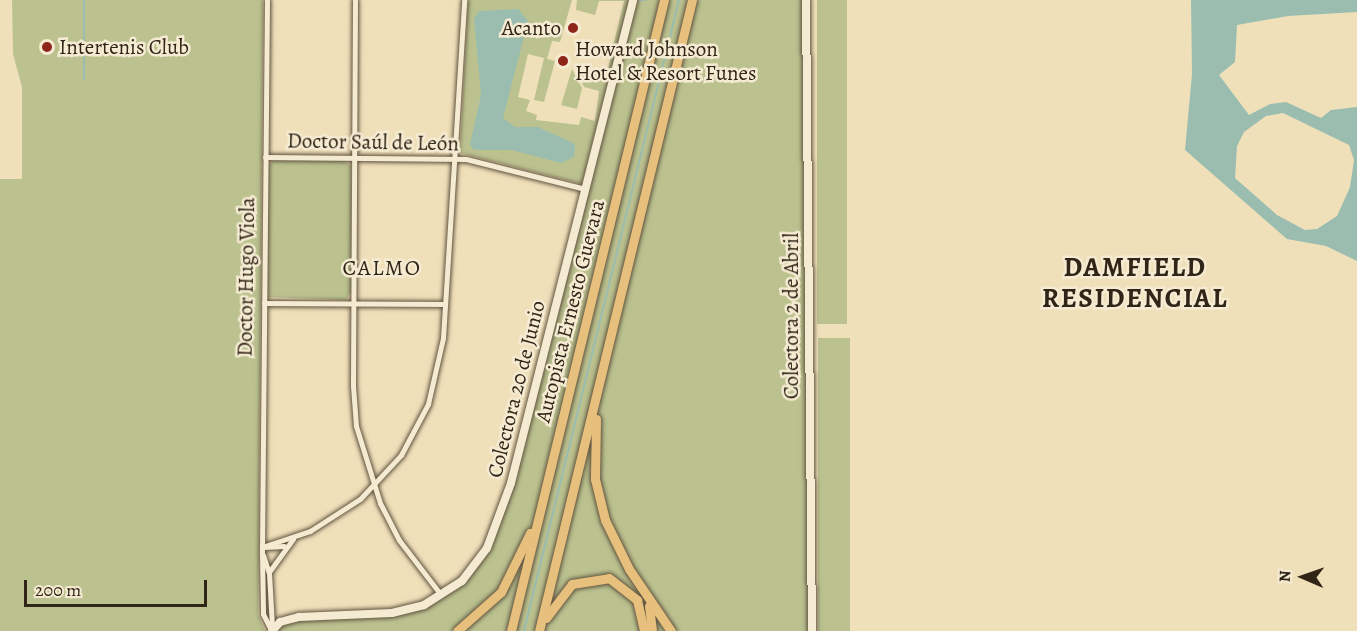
<!DOCTYPE html>
<meta charset="utf-8">
<style>
body{margin:0}
#map{position:relative;width:1357px;height:631px;overflow:hidden;background:#f0e0ba;font-family:Alegreya,serif}
div>[style]{position:absolute}
[style*='--x']{left:calc(var(--x)*1px);top:calc(var(--y)*1px);width:calc(var(--w)*1px);rotate:calc(var(--a)*1deg)}
.green>*{inset:0;background:#bbc28f;transform-origin:0 0}
.water>*{inset:0;background:#9abdb0}
.stream>*{height:1.5px;margin:-0.75px;padding:0 0.75px;transform-origin:0.75px;border-radius:0.75px;background:#9abdb0}
.roads{filter:drop-shadow(0 0 2px #615440) drop-shadow(0 0 2px #615440)}
.street>*{height:5px;margin:-2.5px;padding:0 2.5px;transform-origin:2.5px;border-radius:2.5px;background:#f5ebd2}
.secondary>*{height:8px;margin:-4px;padding:0 4px;transform-origin:4px;border-radius:4px;background:#f5ebd2}
.highway>*{height:9px;margin:-4.5px;padding:0 4.5px;transform-origin:4.5px;border-radius:4.5px;background:#e8c07d}
.dots>*{width:16px;height:16px;translate:-50% -50%;box-sizing:border-box;border:3px solid #f5ebd2;border-radius:50%}
span{translate:-50% -50%;white-space:nowrap;text-align:center;line-height:1.15;-webkit-text-stroke:5px #f5ebd2;paint-order:stroke}
.poi-label{font-size:21px;color:#312517}
.right{translate:-100% -50%;text-align:right}
.left{translate:0 -50%;text-align:left}
.street-label{font-size:21px;color:#312517}
.neighbourhood-label{font-size:22px;color:#312517;letter-spacing:1.5px}
.district-label{font-size:27px;color:#312517;font-weight:700;letter-spacing:1.5px}
.north{position:absolute;left:1273px;top:547px;width:60px;height:60px;-webkit-text-stroke:4px #f5ebd2;paint-order:stroke;rotate:272deg;font-size:16px;font-weight:700;line-height:24px;text-align:center;color:#312517}
.north::after{content:'';display:block;margin:auto;width:21px;height:27px;background:#312517;clip-path:polygon(50% 0,100% 100%,50% 72%,0 100%)}
.scale{position:absolute;left:24px;top:580px;width:183px;height:27px;box-sizing:border-box;border:3px solid #312517;border-top:0;padding-left:8px;font-size:18px;line-height:21px;white-space:nowrap;color:#312517;-webkit-text-stroke:4px #f5ebd2;paint-order:stroke}
</style>
<div id="map">
<div class="green">
<i style="clip-path:polygon(12px 0,263px 0,258px 614px,265px 631px,0 631px,0 179px,22px 179px,22px 87px,13px 54px)"></i>
<i style="clip-path:polygon(468px 0,572px 0,560px 42px,552px 41px,547px 59px,555px 61px,544px 102px,534px 100px,544px 58px,528px 54px,518px 97px,530px 100px,526px 111px,537px 115px,536px 120px,579px 125px,581px 117px,595px 121px,599px 91px,584px 87px,576px 70px,606px 76px,612px 53px,615px 54px,582px 184px,460px 153px)"></i>
<i style="clip-path:polygon(577px 0,629px 0,617px 47px,613px 46px,624px 1px,599px 1px,595px 15px,576px 10px)"></i>
<i style="clip-path:polygon(633px 0,806px 0,812px 631px,274px 631px,280px 622px,408px 610px,462px 581px,495px 532px)"></i>
<i style="left:817px;top:0;width:30px;height:324px"></i>
<i style="clip-path:polygon(572px 69px,582px 88px,577px 109px,561px 105px)"></i>
<i style="clip-path:polygon(274px 161px,344px 161px,351px 166px,351px 292px,346px 300px,268px 297px,267px 166px)"></i>
<i style="left:818px;top:338px;width:32px;height:293px"></i>
</div>
<div class="water">
<i style="clip-path:polygon(evenodd,1191px 0,1357px 0,1357px 12px,1288px 16px,1237px 25px,1235px 62px,1219px 75px,1249px 115px,1270px 104px,1286px 102px,1321px 118px,1331px 110px,1357px 107px,1357px 261px,1326px 246px,1287px 239px,1185px 150px,1192px 74px,1191px 0,1283px 113px,1349px 145px,1354px 160px,1350px 187px,1337px 216px,1317px 229px,1305px 230px,1277px 215px,1235px 178px,1237px 146px,1244px 132px,1266px 116px,1283px 113px)"></i>
<i style="clip-path:polygon(518px 9px,528px 21px,503px 118px,515px 127px,538px 127px,575px 144px,574px 157px,561px 163px,512px 150px,474px 150px,470px 145px,481px 95px,474px 19px,479px 11px)"></i>
</div>
<div class="stream">
<i style="--x:639;--y:0;--w:6;--a:0"></i>
<i style="--x:84;--y:80;--w:80;--a:-90"></i>
<i style="--x:524;--y:631;--w:650;--a:-76.2"></i>
</div>
<div class="roads">
<div class="street">
<i style="--x:267;--y:0;--w:554;--a:90.52"></i>
<i style="--x:262;--y:554;--w:60;--a:89"></i>
<i style="--x:263;--y:614;--w:16;--a:63"></i>
<i style="--x:355;--y:0;--w:386;--a:90.3"></i>
<i style="--x:353;--y:386;--w:40;--a:85.7"></i>
<i style="--x:356;--y:426;--w:81;--a:72.7"></i>
<i style="--x:380;--y:503;--w:42;--a:62.8"></i>
<i style="--x:399;--y:540;--w:69;--a:52.6"></i>
<i style="--x:265;--y:157;--w:201;--a:0.6"></i>
<i style="--x:466;--y:159;--w:123;--a:14.1"></i>
<i style="--x:264;--y:303;--w:181;--a:0.3"></i>
<i style="--x:262;--y:547;--w:51;--a:-18.4"></i>
<i style="--x:310;--y:531;--w:59;--a:-32.6"></i>
<i style="--x:360;--y:499;--w:60;--a:-47"></i>
<i style="--x:401;--y:455;--w:58;--a:-62.1"></i>
<i style="--x:428;--y:404;--w:68;--a:-77.2"></i>
<i style="--x:443;--y:338;--w:339;--a:-86.4"></i>
<i style="--x:264;--y:547;--w:20;--a:-3"></i>
<i style="--x:263;--y:555;--w:19;--a:72"></i>
<i style="--x:269;--y:573;--w:54;--a:86.8"></i>
<i style="--x:269;--y:572;--w:41;--a:-54"></i>
</div>
<div class="secondary">
<i style="--x:806;--y:0;--w:631;--a:89.46"></i>
<i style="--x:272;--y:631;--w:12;--a:-48"></i>
<i style="--x:280;--y:622;--w:20;--a:-15"></i>
<i style="--x:299;--y:617;--w:93;--a:-2.5"></i>
<i style="--x:392;--y:613;--w:33;--a:-14"></i>
<i style="--x:424;--y:605;--w:45;--a:-32.3"></i>
<i style="--x:462;--y:581;--w:41;--a:-52.9"></i>
<i style="--x:487;--y:548;--w:69;--a:-69.7"></i>
<i style="--x:511;--y:483;--w:498;--a:-75.8"></i>
</div>
<div class="highway">
<i style="--x:596;--y:419;--w:60;--a:91"></i>
<i style="--x:595;--y:479;--w:42;--a:76.3"></i>
<i style="--x:605;--y:520;--w:55;--a:63.9"></i>
<i style="--x:629;--y:569;--w:75;--a:55.9"></i>
<i style="--x:649;--y:606;--w:25;--a:83"></i>
<i style="--x:546;--y:618;--w:43;--a:-52.6"></i>
<i style="--x:572;--y:584;--w:37;--a:-9"></i>
<i style="--x:609;--y:578;--w:36;--a:38"></i>
<i style="--x:637;--y:600;--w:32;--a:77"></i>
<i style="--x:457;--y:631;--w:59;--a:-41.6"></i>
<i style="--x:501;--y:592;--w:66;--a:-63.8"></i>
<i style="--x:511;--y:631;--w:649;--a:-76.37"></i>
<i style="--x:539;--y:631;--w:649;--a:-76.37"></i>
</div>
</div>
<div class="dots">
<i style="left:573px;top:28px;background:#8f2418"></i>
<i style="left:47px;top:47px;background:#8f2418"></i>
<i style="left:563px;top:61px;background:#8f2418"></i>
</div>
<div class="poi-label">
<span class="right" style="left:561px;top:28px">Acanto</span>
<span class="left" style="left:59px;top:47px">Intertenis Club</span>
<span class="left" style="left:575px;top:61px">Howard Johnson<br>Hotel &amp; Resort Funes</span>
</div>
<div class="street-label">
<span style="left:373px;top:142px;rotate:1deg">Doctor Saúl de León</span>
<span style="left:246px;top:277px;rotate:-89deg">Doctor Hugo Viola</span>
<span style="left:570px;top:311px;rotate:-76deg">Autopista Ernesto Guevara</span>
<span style="left:791px;top:316px;rotate:-90deg">Colectora 2 de Abril</span>
<span style="left:516px;top:389px;rotate:-76deg">Colectora 20 de Junio</span>
</div>
<div class="neighbourhood-label">
<span style="left:382px;top:269px">CALMO</span>
</div>
<div class="district-label">
<span style="left:1135px;top:283px">DAMFIELD<br>RESIDENCIAL</span>
</div>
<div class="north">N</div>
<div class="scale">200 m</div>
</div>
